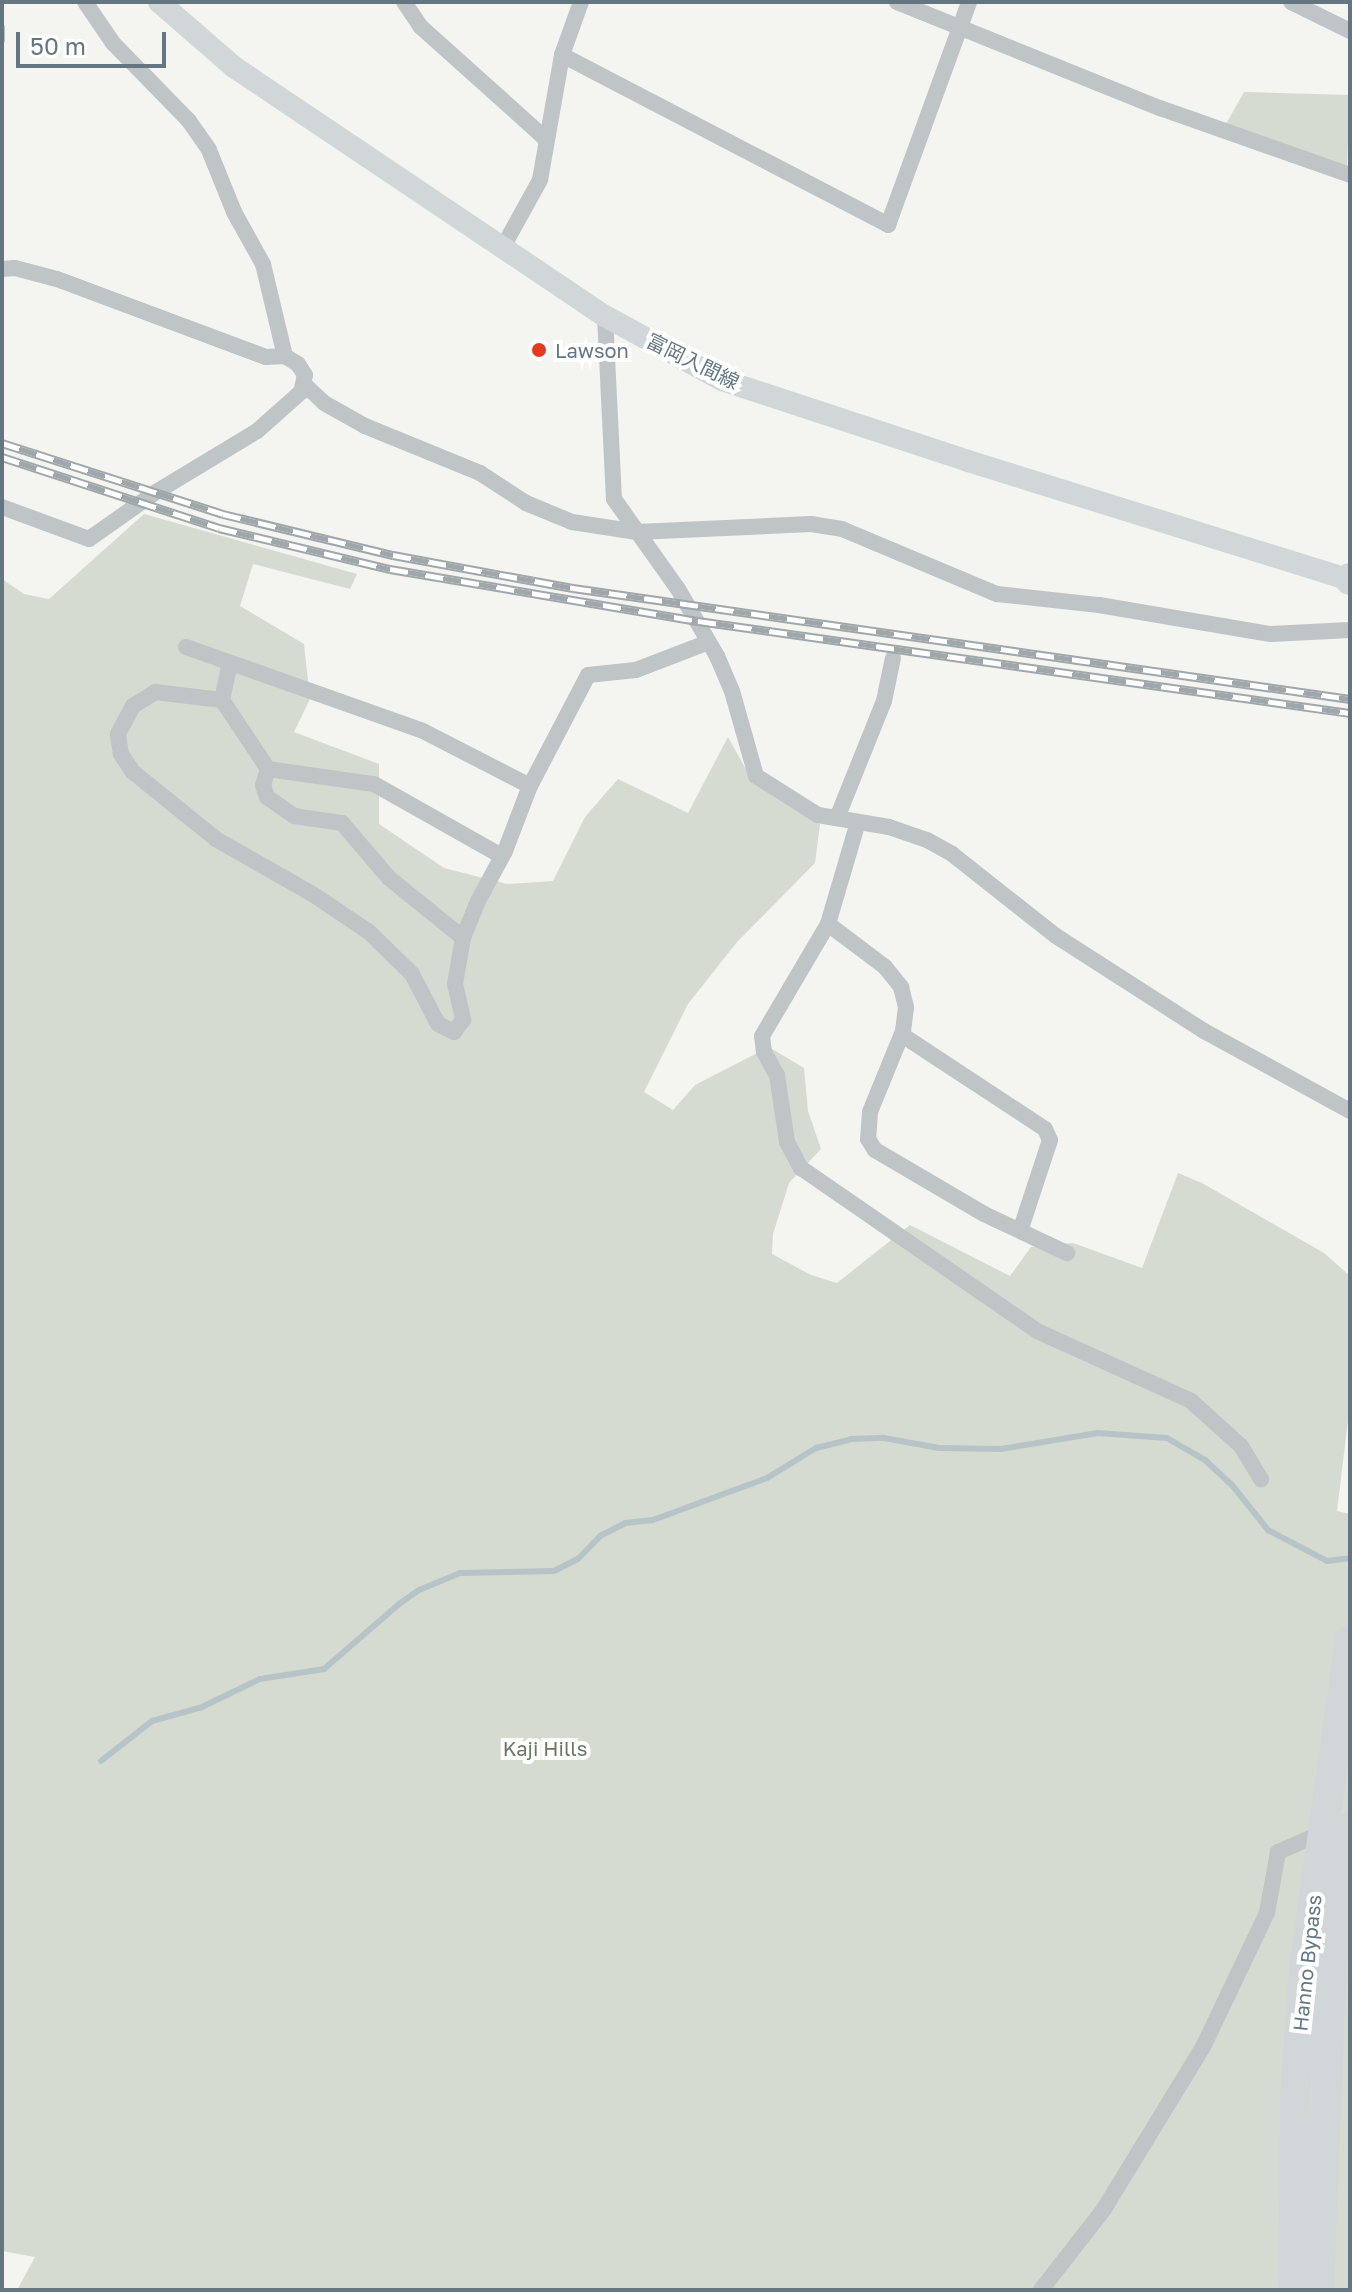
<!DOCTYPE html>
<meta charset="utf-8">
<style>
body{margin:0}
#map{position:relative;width:1352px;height:2292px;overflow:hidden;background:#f4f4f0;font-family:"Golos Text","Noto Sans JP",sans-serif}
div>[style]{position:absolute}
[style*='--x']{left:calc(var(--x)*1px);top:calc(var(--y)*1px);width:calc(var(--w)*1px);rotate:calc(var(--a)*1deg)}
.green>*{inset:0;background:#d6dbd1}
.stream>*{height:6px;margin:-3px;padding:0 3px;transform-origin:3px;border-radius:3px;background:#b6c4c7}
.street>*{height:16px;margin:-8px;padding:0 8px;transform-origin:8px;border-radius:8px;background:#bfc4c6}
.secondary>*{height:22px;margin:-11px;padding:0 11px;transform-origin:11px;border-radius:11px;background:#d1d6d9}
.highway>*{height:30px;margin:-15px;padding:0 15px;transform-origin:15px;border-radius:15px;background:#d1d6d9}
.rail>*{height:9px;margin-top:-4.5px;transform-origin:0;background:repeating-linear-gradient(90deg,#fff 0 18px,#a0a7ab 0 36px);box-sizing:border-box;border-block:2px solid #a0a7ab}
.dots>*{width:22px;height:22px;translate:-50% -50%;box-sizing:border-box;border:4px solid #fff;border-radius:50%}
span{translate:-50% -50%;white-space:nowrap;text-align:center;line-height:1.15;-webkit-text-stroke:8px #fff;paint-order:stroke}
.poi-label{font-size:20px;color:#637681}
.left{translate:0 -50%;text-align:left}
.street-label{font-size:20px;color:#637681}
.park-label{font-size:20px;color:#687861}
.frame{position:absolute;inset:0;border:4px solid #637681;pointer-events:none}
.scale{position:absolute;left:16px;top:32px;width:150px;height:36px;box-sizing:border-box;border:4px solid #637681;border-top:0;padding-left:10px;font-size:24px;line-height:28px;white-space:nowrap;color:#637681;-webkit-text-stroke:6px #fff;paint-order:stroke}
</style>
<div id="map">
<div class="green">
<i style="clip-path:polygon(1244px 92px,1350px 95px,1347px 167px,1226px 124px)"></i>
<i style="clip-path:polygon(144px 514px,357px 574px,350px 589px,253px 564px,240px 606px,304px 644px,310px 699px,294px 732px,379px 764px,379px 824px,444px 868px,507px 884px,553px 881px,585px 817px,618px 779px,688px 813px,728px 737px,748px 773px,820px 824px,815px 863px,737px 942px,688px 1004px,644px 1092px,673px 1110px,695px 1085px,769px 1047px,804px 1068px,808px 1111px,821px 1149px,789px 1183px,773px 1234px,772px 1254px,811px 1275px,837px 1283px,910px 1225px,1010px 1276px,1031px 1247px,1073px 1243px,1142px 1268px,1178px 1173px,1202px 1183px,1324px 1253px,1350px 1276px,1350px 1404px,1337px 1511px,1350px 1514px,1350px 2290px,17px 2290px,35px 2257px,2px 2251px,2px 579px,24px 594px,49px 599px)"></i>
</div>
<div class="stream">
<i style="--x:2;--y:27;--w:13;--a:90"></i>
<i style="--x:101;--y:1761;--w:65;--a:-38.1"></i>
<i style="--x:152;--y:1721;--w:52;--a:-15.6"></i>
<i style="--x:202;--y:1707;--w:64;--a:-25.8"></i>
<i style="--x:260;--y:1679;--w:65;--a:-8.9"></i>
<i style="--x:324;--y:1669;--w:99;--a:-40.9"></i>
<i style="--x:399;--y:1604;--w:24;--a:-35"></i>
<i style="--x:419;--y:1590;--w:44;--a:-22.5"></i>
<i style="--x:460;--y:1573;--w:94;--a:-1.2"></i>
<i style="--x:554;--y:1571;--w:27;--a:-27"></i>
<i style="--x:578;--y:1559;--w:32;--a:-46"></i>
<i style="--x:600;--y:1536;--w:28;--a:-27"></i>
<i style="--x:625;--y:1523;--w:28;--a:-6"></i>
<i style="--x:653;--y:1520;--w:121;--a:-20.2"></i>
<i style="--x:767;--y:1478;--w:57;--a:-31.5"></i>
<i style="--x:816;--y:1448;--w:36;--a:-14"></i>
<i style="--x:851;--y:1439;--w:33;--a:-2"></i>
<i style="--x:884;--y:1438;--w:56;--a:10.3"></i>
<i style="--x:939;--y:1448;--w:62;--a:0.9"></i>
<i style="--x:1001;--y:1449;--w:98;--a:-9.4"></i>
<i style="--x:1098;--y:1433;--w:69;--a:4.1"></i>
<i style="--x:1167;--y:1438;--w:44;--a:30.1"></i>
<i style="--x:1205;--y:1460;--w:37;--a:43"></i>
<i style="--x:1232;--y:1485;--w:58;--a:51.3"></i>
<i style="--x:1268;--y:1530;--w:67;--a:27.7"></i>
<i style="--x:1327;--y:1561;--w:23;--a:-7"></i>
</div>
<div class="street">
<i style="--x:85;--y:2;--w:50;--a:55.7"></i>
<i style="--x:113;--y:43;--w:109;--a:45.7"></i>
<i style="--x:189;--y:121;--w:35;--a:55"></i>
<i style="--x:209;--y:150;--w:67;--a:68"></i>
<i style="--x:234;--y:212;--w:60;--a:60.9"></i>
<i style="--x:263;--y:264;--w:95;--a:76.6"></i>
<i style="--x:404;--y:2;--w:30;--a:56"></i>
<i style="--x:421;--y:27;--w:168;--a:41.9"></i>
<i style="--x:897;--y:2;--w:284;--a:22"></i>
<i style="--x:1160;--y:108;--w:201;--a:19.4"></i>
<i style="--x:1291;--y:2;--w:66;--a:26.2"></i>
<i style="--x:562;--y:55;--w:368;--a:27.5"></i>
<i style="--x:888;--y:225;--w:237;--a:-70"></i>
<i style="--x:503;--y:247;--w:77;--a:-61.1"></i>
<i style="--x:540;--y:180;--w:127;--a:-80"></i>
<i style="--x:562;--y:55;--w:56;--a:-70.3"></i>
<i style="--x:2;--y:269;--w:13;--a:-4"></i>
<i style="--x:15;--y:268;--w:43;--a:14.7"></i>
<i style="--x:57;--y:279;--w:223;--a:20.5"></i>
<i style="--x:266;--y:357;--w:19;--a:-3"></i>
<i style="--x:285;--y:356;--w:15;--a:32"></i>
<i style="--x:298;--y:364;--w:13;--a:58"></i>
<i style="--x:305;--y:375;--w:17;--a:103"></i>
<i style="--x:301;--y:392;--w:59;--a:138.4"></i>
<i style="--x:257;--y:431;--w:122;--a:148.8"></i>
<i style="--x:153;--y:494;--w:78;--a:144.9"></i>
<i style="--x:89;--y:539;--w:93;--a:-159.8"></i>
<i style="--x:605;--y:316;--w:183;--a:87.2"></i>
<i style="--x:614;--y:499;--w:110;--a:54.6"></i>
<i style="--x:678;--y:589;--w:78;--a:59.8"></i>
<i style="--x:717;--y:656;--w:38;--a:67"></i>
<i style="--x:732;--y:691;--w:88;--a:74.2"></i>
<i style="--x:756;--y:776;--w:73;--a:32.2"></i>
<i style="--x:818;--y:815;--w:72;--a:9.6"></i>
<i style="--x:889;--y:827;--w:40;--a:18.9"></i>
<i style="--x:927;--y:840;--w:29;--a:29"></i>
<i style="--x:952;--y:854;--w:132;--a:38.3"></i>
<i style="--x:1056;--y:936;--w:176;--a:32.7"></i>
<i style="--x:1204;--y:1031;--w:166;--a:28.7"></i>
<i style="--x:305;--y:385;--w:26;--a:43"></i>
<i style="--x:324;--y:403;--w:47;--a:29.3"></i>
<i style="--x:365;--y:426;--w:124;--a:22.2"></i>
<i style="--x:480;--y:473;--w:55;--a:33.1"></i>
<i style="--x:526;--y:503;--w:50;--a:22.4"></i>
<i style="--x:572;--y:522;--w:66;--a:8.7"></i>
<i style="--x:637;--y:532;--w:174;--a:-2.6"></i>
<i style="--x:811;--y:524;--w:31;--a:9"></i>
<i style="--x:842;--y:529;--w:168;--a:22.8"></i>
<i style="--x:997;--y:594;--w:103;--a:6.2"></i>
<i style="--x:1099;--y:605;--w:174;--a:9.6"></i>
<i style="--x:1271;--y:634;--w:79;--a:-2.9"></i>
<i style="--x:186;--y:647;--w:251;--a:19.5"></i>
<i style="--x:423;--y:731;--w:120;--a:27.2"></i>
<i style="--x:222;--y:700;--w:38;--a:-78"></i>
<i style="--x:268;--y:769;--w:107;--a:8.1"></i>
<i style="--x:374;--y:784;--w:147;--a:29.4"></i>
<i style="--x:837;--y:818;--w:126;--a:-68.1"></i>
<i style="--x:884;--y:701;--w:44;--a:-78.2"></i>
<i style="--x:858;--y:822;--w:106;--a:106.4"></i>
<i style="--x:828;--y:924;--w:130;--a:120.5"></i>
<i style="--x:762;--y:1036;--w:16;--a:83"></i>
<i style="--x:764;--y:1052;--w:26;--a:61"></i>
<i style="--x:777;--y:1075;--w:68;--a:81.5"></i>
<i style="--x:787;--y:1142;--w:30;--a:62"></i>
<i style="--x:801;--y:1168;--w:287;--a:34.6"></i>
<i style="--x:1037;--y:1331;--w:169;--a:24.4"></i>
<i style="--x:1191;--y:1401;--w:67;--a:42"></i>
<i style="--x:1241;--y:1446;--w:39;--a:59"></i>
<i style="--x:828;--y:924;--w:71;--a:37"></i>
<i style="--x:885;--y:967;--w:26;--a:51"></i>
<i style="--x:901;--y:987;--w:21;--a:76"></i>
<i style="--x:906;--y:1007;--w:24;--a:97"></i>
<i style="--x:903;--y:1031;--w:87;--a:112.2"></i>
<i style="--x:870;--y:1112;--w:27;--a:94"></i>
<i style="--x:868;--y:1139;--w:13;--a:58"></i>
<i style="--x:875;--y:1150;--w:126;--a:30.4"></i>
<i style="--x:984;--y:1214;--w:92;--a:25.2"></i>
<i style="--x:463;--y:938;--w:47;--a:99.9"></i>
<i style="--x:455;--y:984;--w:37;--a:77"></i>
<i style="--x:463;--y:1020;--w:15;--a:127"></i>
<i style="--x:454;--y:1032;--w:18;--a:-153"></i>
<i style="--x:438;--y:1024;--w:56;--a:-117.5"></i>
<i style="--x:412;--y:974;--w:60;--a:-135.7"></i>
<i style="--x:369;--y:932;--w:66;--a:-146.1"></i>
<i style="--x:314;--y:895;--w:113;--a:-150.3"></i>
<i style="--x:216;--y:839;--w:107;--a:-141.1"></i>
<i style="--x:133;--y:772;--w:22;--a:-124"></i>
<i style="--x:121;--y:754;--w:20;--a:-99"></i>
<i style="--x:118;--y:734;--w:32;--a:-62"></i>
<i style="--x:133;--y:706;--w:26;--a:-32"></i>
<i style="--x:155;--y:692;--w:67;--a:6.8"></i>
<i style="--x:222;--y:700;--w:83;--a:56.3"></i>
<i style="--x:268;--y:769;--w:17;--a:107"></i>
<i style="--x:263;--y:785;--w:13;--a:72"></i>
<i style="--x:267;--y:797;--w:33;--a:35"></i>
<i style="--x:294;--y:816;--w:49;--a:8.3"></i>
<i style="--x:342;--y:823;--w:72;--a:49.5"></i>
<i style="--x:389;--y:878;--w:95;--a:39"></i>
<i style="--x:463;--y:938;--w:40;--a:-68"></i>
<i style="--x:478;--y:901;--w:57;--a:-61.6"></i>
<i style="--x:505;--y:851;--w:70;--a:-69"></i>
<i style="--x:530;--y:786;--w:125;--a:-62.4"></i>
<i style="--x:588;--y:675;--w:48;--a:-5.9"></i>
<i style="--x:636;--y:670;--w:78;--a:-21"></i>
<i style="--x:902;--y:1035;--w:171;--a:33.3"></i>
<i style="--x:1045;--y:1129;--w:12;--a:66"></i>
<i style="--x:1050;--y:1140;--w:93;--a:108.2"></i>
<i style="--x:1041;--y:2290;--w:103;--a:-52.1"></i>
<i style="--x:1104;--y:2209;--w:190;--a:-58.6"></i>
<i style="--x:1203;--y:2047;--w:148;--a:-64.5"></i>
<i style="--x:1267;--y:1913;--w:62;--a:-79.8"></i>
<i style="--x:1278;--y:1852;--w:50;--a:-23.5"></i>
</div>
<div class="secondary">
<i style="--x:159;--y:2;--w:99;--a:40.9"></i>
<i style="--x:234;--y:67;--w:447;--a:33.9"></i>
<i style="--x:605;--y:316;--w:133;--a:28.7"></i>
<i style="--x:722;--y:380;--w:259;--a:18.2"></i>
<i style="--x:968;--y:461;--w:400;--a:17.3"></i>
</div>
<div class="highway">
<i style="--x:1350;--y:580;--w:2;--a:-90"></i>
<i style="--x:1293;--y:2290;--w:193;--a:-89.4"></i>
<i style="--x:1295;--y:2097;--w:129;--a:-86"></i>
<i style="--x:1304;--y:1968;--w:332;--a:-82"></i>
<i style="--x:1319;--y:2290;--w:319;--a:-87.8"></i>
<i style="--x:1331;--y:1971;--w:145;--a:-82.5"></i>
</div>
<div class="rail">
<i style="--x:2;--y:443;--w:232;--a:17.8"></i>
<i style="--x:223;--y:514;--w:175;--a:13.6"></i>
<i style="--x:393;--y:555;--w:183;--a:10.4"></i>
<i style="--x:573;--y:588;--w:785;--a:8.13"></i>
<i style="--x:2;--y:457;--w:228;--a:18.1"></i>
<i style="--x:219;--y:528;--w:176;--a:13.5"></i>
<i style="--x:390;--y:569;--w:312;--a:9.6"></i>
<i style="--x:698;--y:621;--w:658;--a:8.03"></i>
</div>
<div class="dots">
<i style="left:539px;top:350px;background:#e43b1f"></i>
</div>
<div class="poi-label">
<span class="left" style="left:555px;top:350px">Lawson</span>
</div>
<div class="street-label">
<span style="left:693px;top:361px;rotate:26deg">富岡入間線</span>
<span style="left:1307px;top:1963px;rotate:-84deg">Hanno Bypass</span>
</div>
<div class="park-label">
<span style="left:545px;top:1748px">Kaji Hills</span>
</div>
<div class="frame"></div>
<div class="scale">50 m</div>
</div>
